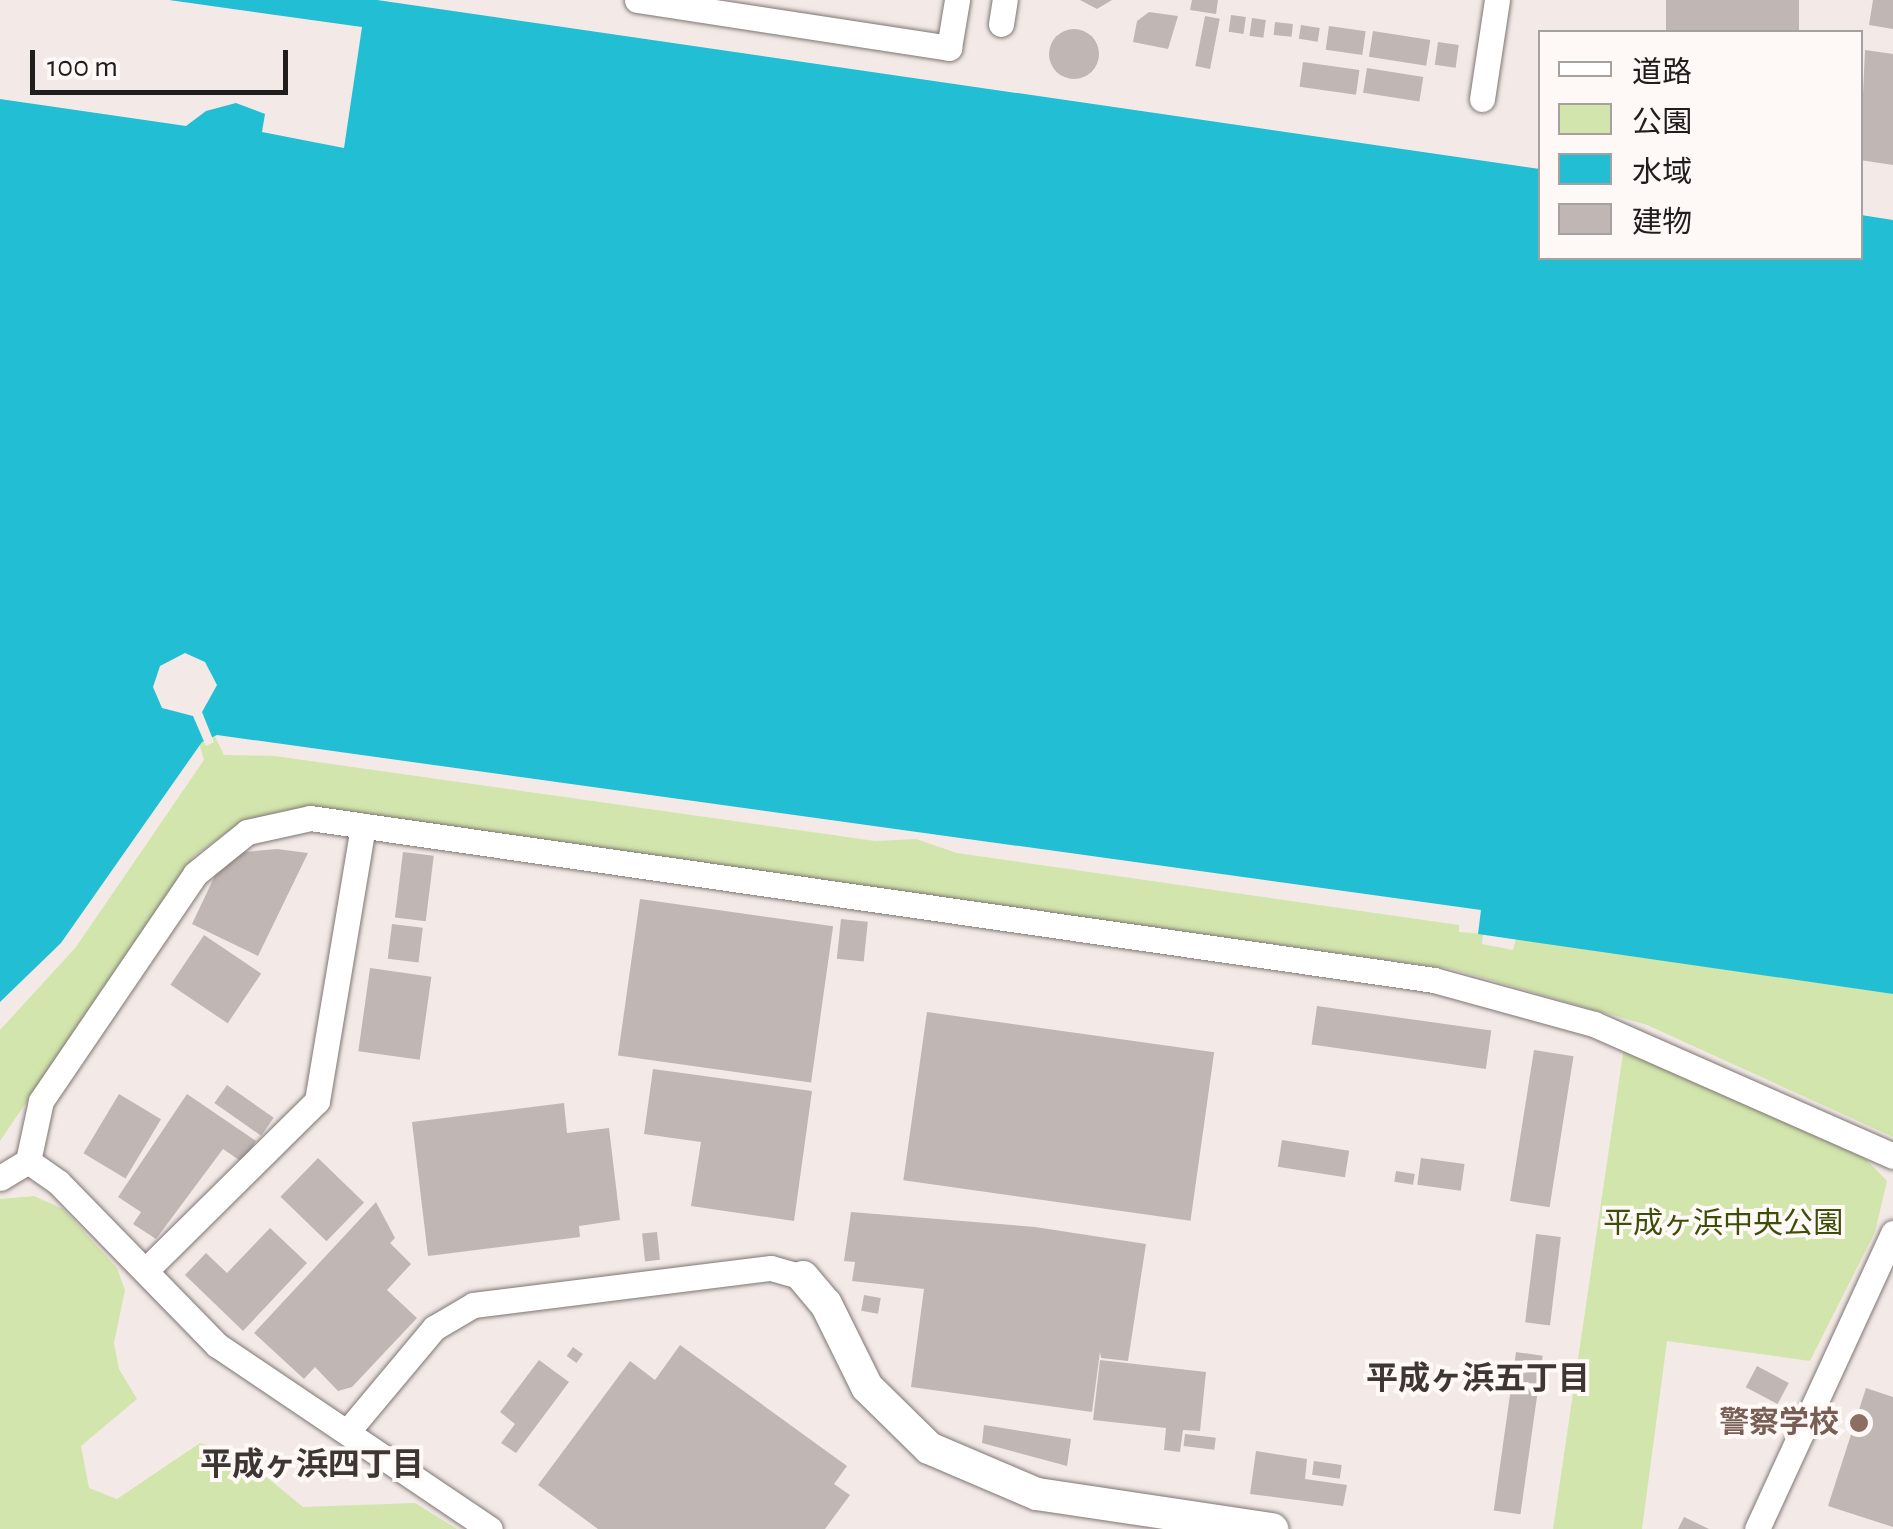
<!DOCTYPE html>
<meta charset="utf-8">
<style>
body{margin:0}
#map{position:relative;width:1893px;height:1529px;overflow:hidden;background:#f3eae7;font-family:"Alegreya Sans","Noto Sans JP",sans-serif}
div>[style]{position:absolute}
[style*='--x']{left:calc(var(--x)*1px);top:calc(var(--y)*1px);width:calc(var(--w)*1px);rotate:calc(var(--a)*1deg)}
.green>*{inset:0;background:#d2e5ac}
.water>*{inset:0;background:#22bed3}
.pier>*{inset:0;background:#f3eae7}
.building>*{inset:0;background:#c0b7b4;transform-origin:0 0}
.round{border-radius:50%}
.roads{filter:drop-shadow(0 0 2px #7e7673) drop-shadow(0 0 2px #7e7673)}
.minor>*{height:25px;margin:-12.5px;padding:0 12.5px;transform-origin:12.5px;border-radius:12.5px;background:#fff}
.major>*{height:32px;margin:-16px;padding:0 16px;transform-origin:16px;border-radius:16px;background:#fff}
.dots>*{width:28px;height:28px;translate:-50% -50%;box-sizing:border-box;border:5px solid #fef9f6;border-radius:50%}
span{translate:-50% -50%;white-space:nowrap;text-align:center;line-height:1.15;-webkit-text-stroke:8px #fef9f6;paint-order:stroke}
.park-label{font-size:30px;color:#3d4e09}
.education-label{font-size:30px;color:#785e54;font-weight:700}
.right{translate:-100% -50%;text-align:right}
.neighbourhood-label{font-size:32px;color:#3d3633;font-weight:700}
.legend{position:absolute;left:1538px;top:30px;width:325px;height:230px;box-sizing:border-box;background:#fef9f6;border:2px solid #a5a19f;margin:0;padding:12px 18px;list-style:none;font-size:30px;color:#201d1c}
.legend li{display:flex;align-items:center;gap:20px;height:50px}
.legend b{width:50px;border:2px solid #a5a19f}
.scale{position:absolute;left:30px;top:50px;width:258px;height:45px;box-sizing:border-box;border:5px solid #201d1c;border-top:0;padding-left:12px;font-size:30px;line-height:35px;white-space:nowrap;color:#201d1c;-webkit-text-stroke:8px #fef9f6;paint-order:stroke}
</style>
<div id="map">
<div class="green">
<i style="clip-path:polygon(204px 714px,224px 755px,275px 756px,875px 841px,916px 839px,957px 853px,1459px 925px,1459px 932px,1483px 934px,1482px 944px,1513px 950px,1516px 939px,1893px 994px,1893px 1137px,1647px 1025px,1452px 969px,300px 808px,242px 822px,194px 856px,0 1141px,0 1030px,76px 947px,204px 760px,192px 719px)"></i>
<i style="clip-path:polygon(1624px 1047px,1855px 1148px,1887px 1181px,1875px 1232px,1810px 1361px,1667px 1341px,1642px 1529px,1553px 1529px)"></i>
<i style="clip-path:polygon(34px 1196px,63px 1209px,117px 1268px,125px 1290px,114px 1343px,119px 1369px,137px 1399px,81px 1446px,89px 1488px,117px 1499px,200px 1443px,242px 1457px,303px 1507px,415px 1503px,457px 1529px,0 1529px,0 1199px)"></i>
</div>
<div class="water">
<i style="clip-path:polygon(169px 0,377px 0,1540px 169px,1540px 258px,1860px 258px,1861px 215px,1893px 220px,1893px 994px,1478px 934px,1481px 910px,217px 735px,202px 742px,61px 943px,0 1002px,0 99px,186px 126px,206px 111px,236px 103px,265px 114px,262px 132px,344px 148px,362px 27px)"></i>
</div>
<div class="pier">
<i style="clip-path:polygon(185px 653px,205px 662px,217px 685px,202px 712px,214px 742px,206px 746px,193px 716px,162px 708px,153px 687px,160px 666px)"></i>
</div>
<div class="building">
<i style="clip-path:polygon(1080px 0,1112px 0,1097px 9px)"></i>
<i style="clip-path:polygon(1192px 0,1218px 0,1216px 14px,1190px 10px)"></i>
<i style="left:1666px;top:0;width:133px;height:32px"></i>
<i style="clip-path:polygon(1873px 0,1893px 0,1893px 29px,1869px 25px)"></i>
<i style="clip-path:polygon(1149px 12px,1178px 16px,1168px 49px,1133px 42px,1137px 21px)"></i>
<i style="left:1231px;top:15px;width:15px;height:17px;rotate:8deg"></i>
<i style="left:1205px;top:16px;width:15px;height:51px;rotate:11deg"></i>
<i style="left:1252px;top:18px;width:14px;height:18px;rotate:8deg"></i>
<i style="left:1275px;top:22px;width:18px;height:13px;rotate:6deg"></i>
<i style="left:1301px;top:25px;width:19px;height:14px;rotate:9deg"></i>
<i style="left:1329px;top:26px;width:37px;height:24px;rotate:8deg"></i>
<i class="round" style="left:1049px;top:29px;width:50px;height:50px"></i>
<i style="left:1373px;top:31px;width:58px;height:26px;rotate:9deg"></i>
<i style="left:1438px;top:42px;width:21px;height:23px;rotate:8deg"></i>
<i style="clip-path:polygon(1865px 50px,1893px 54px,1893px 165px,1860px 160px)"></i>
<i style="left:1303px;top:62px;width:57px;height:25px;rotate:8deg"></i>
<i style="left:1367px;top:68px;width:57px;height:25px;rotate:9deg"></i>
<i style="clip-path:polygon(277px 849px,308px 853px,258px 956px,192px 924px,219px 867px,244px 852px)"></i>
<i style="left:403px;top:852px;width:31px;height:66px;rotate:7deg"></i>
<i style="left:640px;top:899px;width:195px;height:158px;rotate:8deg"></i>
<i style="left:841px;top:919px;width:27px;height:40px;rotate:6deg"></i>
<i style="left:392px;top:924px;width:31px;height:35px;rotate:7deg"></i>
<i style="left:204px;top:935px;width:69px;height:60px;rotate:34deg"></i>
<i style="left:370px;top:968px;width:62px;height:84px;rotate:8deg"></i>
<i style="left:1317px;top:1006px;width:176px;height:39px;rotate:8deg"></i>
<i style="left:927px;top:1012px;width:290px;height:170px;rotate:8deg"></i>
<i style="left:1534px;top:1050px;width:40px;height:153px;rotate:9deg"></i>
<i style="clip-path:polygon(653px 1069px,812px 1091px,794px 1221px,691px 1206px,701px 1142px,644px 1134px)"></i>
<i style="left:227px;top:1085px;width:57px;height:22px;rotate:35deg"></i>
<i style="left:119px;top:1094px;width:49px;height:69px;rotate:31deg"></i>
<i style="clip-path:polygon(187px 1094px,256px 1141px,242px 1162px,223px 1149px,156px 1239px,133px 1224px,141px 1212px,118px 1197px)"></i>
<i style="clip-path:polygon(564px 1103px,567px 1133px,609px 1128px,620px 1220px,579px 1226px,580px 1237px,428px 1256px,412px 1122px)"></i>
<i style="left:1282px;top:1140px;width:68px;height:27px;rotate:9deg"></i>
<i style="left:318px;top:1158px;width:64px;height:54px;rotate:44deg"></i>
<i style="left:1421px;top:1158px;width:44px;height:27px;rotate:8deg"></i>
<i style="left:1396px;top:1171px;width:19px;height:11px;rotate:9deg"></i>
<i style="clip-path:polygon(376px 1202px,395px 1238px,390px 1243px,411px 1264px,387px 1290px,417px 1318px,352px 1387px,338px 1391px,315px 1367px,304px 1379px,254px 1333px)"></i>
<i style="clip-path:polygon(851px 1212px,1035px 1227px,1146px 1244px,1128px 1361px,1101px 1358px,1100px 1352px,1092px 1412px,911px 1387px,924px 1289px,852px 1281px,855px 1262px,844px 1261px)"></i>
<i style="clip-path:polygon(270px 1228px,307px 1263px,243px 1331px,185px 1275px,206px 1253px,227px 1273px)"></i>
<i style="left:657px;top:1232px;width:28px;height:15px;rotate:84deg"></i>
<i style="left:1536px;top:1234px;width:25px;height:89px;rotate:7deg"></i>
<i style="left:864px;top:1295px;width:17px;height:16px;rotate:10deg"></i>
<i style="clip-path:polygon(680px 1345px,847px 1466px,834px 1484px,850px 1495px,825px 1529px,598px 1529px,538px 1485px,630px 1361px,655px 1380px)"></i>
<i style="left:573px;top:1347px;width:12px;height:11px;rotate:35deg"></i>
<i style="left:1516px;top:1352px;width:27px;height:160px;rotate:8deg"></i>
<i style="clip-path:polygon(539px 1360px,569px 1382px,516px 1453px,501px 1443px,515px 1424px,500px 1412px)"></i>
<i style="clip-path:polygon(1100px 1360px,1206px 1372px,1200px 1431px,1183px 1430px,1180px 1452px,1164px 1450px,1166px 1428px,1093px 1420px)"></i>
<i style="left:1757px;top:1366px;width:36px;height:24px;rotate:28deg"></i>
<i style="clip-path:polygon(1866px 1388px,1893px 1397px,1893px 1527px,1828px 1506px)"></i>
<i style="clip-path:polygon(984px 1425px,1071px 1439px,1067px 1466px,982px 1443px)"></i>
<i style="left:1185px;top:1434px;width:31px;height:12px;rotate:7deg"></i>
<i style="clip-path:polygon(1256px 1451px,1307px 1459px,1305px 1479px,1347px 1485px,1343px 1506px,1250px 1494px)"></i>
<i style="left:1314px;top:1461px;width:28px;height:14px;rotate:8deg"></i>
<i style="clip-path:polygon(1684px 1517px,1709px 1529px,1678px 1529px)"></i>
</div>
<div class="roads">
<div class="minor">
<i style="--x:637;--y:0;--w:316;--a:8.7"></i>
<i style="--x:949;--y:48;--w:49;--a:-80.5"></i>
<i style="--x:1001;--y:24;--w:24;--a:-81"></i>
<i style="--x:1482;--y:99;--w:100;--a:-81.4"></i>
<i style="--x:28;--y:1161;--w:61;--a:-77.8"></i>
<i style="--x:41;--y:1101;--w:274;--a:-55.8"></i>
<i style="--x:195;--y:874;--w:67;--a:-38.9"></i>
<i style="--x:247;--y:832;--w:65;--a:-12.5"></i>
<i style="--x:310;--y:818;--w:1136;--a:8.2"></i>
<i style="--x:1434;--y:980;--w:166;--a:15.4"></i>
<i style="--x:1594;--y:1024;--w:327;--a:23.8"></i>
<i style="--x:28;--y:1161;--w:37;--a:35"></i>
<i style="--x:58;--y:1182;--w:228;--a:45.7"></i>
<i style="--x:217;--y:1345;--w:329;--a:34"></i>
<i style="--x:0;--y:1178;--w:33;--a:-31"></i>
<i style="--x:145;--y:1271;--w:242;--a:-44.7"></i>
<i style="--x:317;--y:1101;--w:279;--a:-80.5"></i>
<i style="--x:347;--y:1432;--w:136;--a:-50.1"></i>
<i style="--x:434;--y:1328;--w:45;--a:-30.5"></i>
<i style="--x:473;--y:1305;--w:300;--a:-7.1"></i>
<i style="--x:771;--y:1268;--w:33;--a:16"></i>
<i style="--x:1757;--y:1529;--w:326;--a:-65.3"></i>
</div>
<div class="major">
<i style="--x:803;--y:1277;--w:35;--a:50"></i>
<i style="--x:826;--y:1304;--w:93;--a:63.7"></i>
<i style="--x:867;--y:1387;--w:87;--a:44.5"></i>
<i style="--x:929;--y:1448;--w:117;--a:23.1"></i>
<i style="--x:1037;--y:1494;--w:238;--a:8.5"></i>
</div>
</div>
<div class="dots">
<i style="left:1859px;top:1423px;background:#8d6e63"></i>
</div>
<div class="park-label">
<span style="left:1723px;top:1224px">平成ヶ浜中央公園</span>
</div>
<div class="education-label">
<span class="right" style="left:1839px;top:1423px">警察学校</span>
</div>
<div class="neighbourhood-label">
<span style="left:1478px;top:1379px">平成ヶ浜五丁目</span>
<span style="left:312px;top:1465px">平成ヶ浜四丁目</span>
</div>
<ul class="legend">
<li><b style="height:12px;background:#fff"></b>道路</li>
<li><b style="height:28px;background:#d2e5ac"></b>公園</li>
<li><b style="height:28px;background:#22bed3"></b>水域</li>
<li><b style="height:28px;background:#c0b7b4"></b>建物</li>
</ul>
<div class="scale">100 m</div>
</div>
